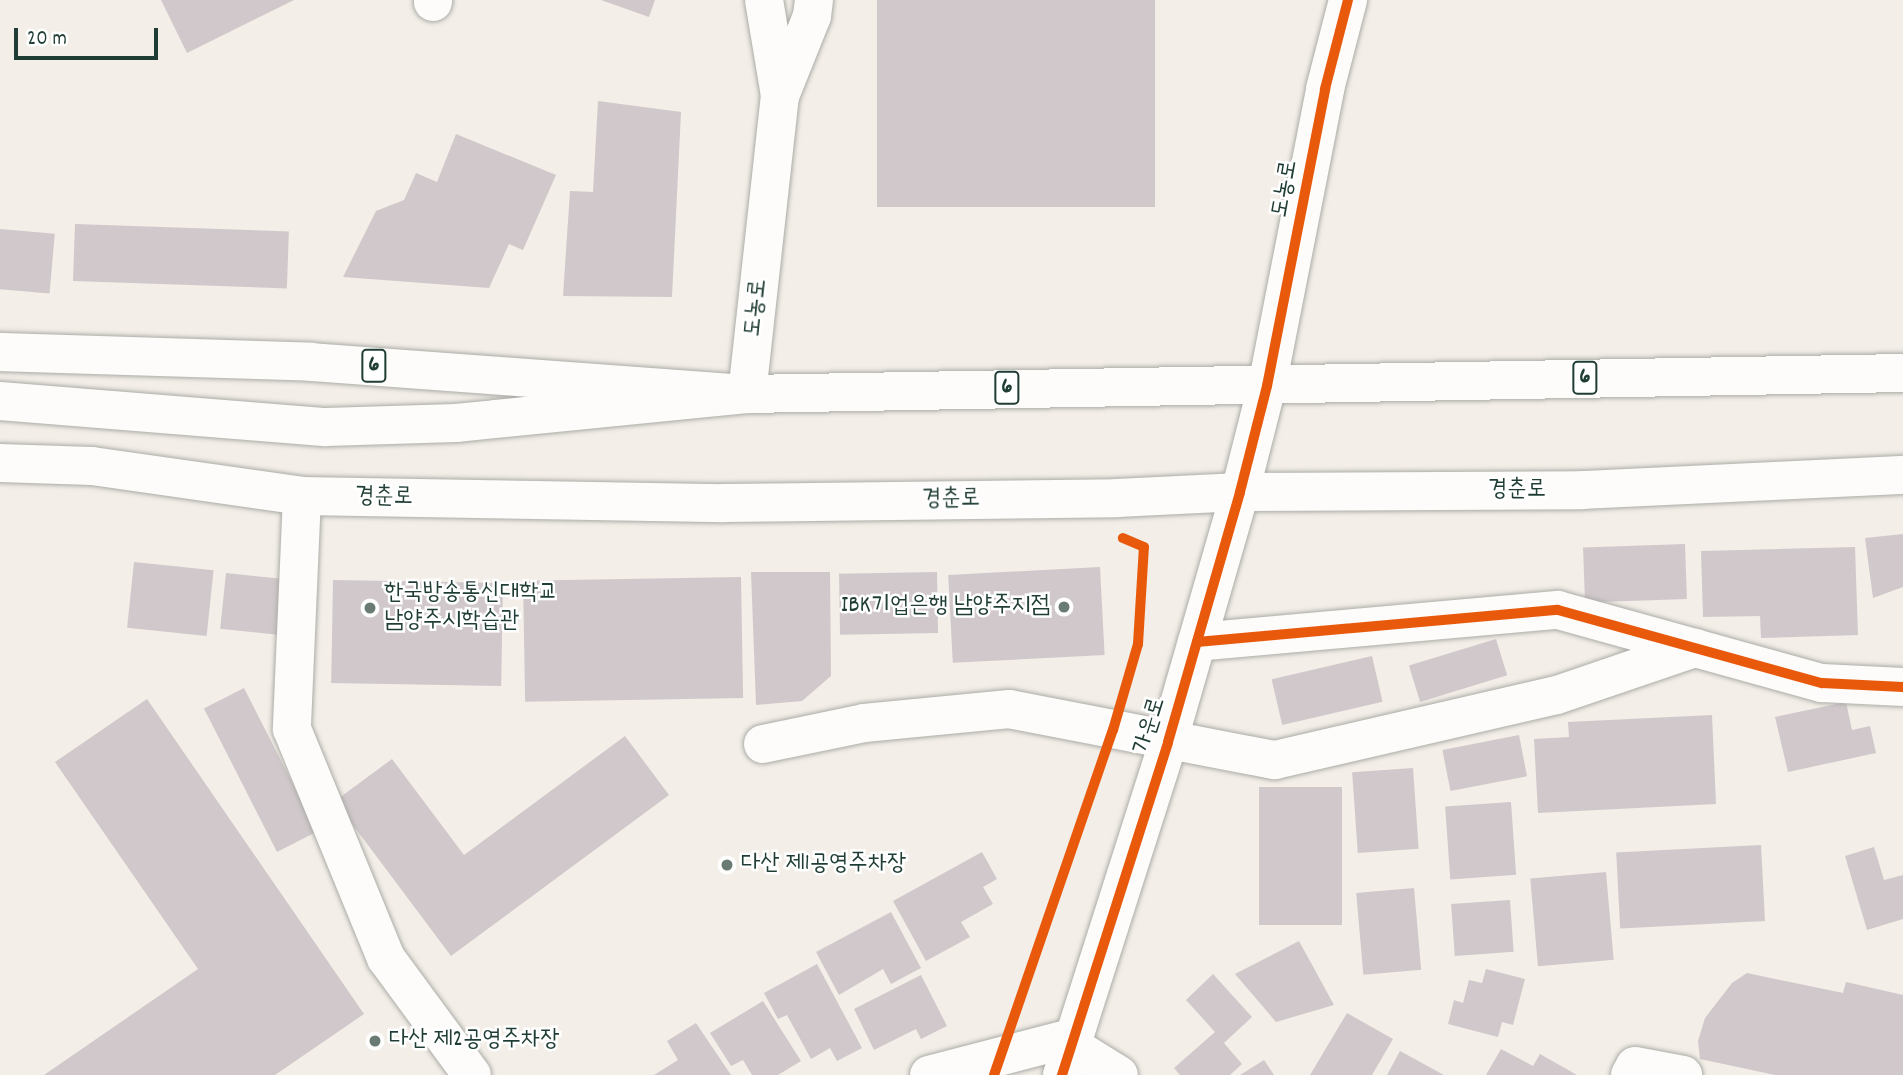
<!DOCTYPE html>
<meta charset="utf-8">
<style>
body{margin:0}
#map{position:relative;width:1903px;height:1075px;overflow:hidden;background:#f3eee7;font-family:Dekko,"Poor Story",sans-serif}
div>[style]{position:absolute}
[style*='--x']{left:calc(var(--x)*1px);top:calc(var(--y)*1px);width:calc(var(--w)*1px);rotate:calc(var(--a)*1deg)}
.building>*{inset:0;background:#d1c8cb;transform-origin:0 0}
.roads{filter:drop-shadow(0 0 2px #abaca7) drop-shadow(0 0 2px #abaca7)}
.minor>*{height:38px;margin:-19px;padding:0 19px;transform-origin:19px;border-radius:19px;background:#fdfcfb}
.major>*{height:38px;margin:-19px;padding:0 19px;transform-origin:19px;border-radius:19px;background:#fdfcfb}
.cycleway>*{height:10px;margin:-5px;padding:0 5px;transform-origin:5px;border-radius:5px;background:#e8590c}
.dots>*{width:19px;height:19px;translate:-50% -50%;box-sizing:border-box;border:4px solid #fff;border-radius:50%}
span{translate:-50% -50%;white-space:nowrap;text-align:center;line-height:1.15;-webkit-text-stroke:5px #fff;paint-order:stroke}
.shield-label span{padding:2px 5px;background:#fff;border:2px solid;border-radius:5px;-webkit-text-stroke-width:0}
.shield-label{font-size:23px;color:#1f3d34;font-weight:700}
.street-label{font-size:24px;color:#1f3d34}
.poi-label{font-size:24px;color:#1f3d34}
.left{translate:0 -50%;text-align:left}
.right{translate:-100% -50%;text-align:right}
.scale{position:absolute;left:14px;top:28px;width:144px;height:32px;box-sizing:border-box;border:4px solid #1f3d34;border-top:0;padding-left:9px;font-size:21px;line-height:24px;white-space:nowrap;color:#1f3d34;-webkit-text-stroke:5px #fff;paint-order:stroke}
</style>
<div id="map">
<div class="building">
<i style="clip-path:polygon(161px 0,294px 0,187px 53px)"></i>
<i style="clip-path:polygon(601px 0,655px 0,649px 17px)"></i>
<i style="left:877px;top:0;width:278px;height:207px"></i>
<i style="clip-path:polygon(598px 101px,681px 112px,672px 297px,563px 296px,570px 191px,593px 192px)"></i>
<i style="clip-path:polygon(456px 134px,556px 175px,523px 250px,509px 244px,489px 288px,343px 277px,376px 211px,404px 200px,416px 173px,437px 182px)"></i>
<i style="left:75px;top:224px;width:214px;height:57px;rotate:2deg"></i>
<i style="left:0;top:229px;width:55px;height:60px;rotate:5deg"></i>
<i style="clip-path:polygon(1903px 534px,1903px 587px,1873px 598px,1865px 538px)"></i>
<i style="left:1685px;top:544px;width:55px;height:102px;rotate:88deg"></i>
<i style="clip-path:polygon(1855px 547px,1858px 635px,1761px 638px,1760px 616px,1703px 617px,1701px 551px)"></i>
<i style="left:134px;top:562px;width:80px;height:66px;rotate:6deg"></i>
<i style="left:1100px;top:567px;width:88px;height:152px;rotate:87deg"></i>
<i style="clip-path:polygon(751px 572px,830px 572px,831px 676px,802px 701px,756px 705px)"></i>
<i style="left:937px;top:572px;width:61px;height:98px;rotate:89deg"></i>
<i style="left:226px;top:573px;width:60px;height:56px;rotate:6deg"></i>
<i style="left:741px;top:577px;width:121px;height:218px;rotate:89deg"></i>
<i style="left:333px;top:580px;width:170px;height:103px;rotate:1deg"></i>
<i style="left:1496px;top:639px;width:38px;height:91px;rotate:73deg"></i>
<i style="left:1372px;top:656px;width:47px;height:103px;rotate:77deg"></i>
<i style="left:244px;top:688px;width:161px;height:45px;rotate:63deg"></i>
<i style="clip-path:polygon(147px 699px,364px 1014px,275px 1075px,44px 1075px,198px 969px,55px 762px)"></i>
<i style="clip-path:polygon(1846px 702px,1852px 730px,1870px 726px,1876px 753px,1788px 772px,1775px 717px)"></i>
<i style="clip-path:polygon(1712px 715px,1716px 804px,1538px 813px,1534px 739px,1569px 737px,1568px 722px)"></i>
<i style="left:1519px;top:735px;width:42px;height:78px;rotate:79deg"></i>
<i style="clip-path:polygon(625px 736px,669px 795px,451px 956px,335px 801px,392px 759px,464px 855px)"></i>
<i style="left:1413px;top:768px;width:81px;height:61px;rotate:86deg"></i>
<i style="left:1342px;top:787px;width:138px;height:83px;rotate:90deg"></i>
<i style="left:1511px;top:802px;width:73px;height:66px;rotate:86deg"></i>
<i style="left:1761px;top:845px;width:76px;height:145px;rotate:87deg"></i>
<i style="clip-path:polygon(1874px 847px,1884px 880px,1903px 875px,1903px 919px,1867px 930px,1845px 856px)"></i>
<i style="clip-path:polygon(982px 852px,997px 879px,983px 887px,993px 904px,961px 922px,970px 937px,926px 961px,893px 901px)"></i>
<i style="left:1606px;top:872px;width:88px;height:76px;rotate:85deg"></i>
<i style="left:1414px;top:888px;width:82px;height:58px;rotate:85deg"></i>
<i style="left:1510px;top:900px;width:52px;height:59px;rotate:86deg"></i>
<i style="clip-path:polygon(891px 912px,921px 968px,891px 984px,883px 969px,839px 995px,816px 952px)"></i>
<i style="clip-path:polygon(1299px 941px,1334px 1005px,1276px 1022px,1235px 974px)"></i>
<i style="clip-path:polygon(817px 964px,862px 1048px,837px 1061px,830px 1048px,811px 1059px,787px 1015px,778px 1019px,764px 993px)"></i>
<i style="clip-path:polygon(1486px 969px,1525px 979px,1513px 1025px,1502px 1022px,1498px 1037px,1448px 1024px,1454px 1000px,1463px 1003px,1469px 980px,1482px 983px)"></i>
<i style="clip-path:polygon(1747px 973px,1843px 993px,1846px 982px,1903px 995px,1903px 1075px,1775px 1075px,1700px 1059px,1698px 1041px,1705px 1018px,1732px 983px)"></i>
<i style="clip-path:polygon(1213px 974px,1252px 1017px,1224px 1043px,1242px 1064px,1230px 1075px,1180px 1075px,1174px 1068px,1215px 1032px,1186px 1000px)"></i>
<i style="clip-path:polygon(921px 975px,947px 1026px,921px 1039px,916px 1029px,874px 1050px,854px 1009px)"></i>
<i style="clip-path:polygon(763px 1001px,801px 1061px,778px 1075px,752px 1075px,743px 1060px,731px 1066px,710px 1033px)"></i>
<i style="clip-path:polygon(1347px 1013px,1393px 1039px,1372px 1075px,1310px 1075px)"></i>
<i style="clip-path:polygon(696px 1023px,731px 1075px,654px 1075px,678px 1060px,667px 1041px)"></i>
<i style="clip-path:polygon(1501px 1049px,1533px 1066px,1540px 1054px,1577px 1075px,1486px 1075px)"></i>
<i style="clip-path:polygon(1400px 1051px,1444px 1075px,1387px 1075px)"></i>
<i style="clip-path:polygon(1264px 1060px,1274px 1075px,1240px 1075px)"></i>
</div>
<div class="roads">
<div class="minor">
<i style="--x:764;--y:0;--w:97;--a:80.5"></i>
<i style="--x:433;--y:2;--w:2;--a:-90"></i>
<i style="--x:0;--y:401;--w:327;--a:4.6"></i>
<i style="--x:326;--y:427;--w:130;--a:-1.8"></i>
<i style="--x:456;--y:423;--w:292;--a:-5.7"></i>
<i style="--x:747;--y:394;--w:300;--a:-83.7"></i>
<i style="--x:780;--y:96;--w:86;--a:-68.2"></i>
<i style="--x:812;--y:16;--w:16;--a:-83"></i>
<i style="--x:302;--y:496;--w:233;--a:92.5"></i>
<i style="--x:292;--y:729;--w:248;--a:67.7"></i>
<i style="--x:386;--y:958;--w:145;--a:53.7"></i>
<i style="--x:1197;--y:642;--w:362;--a:-5.1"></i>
<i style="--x:1558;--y:610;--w:274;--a:15.5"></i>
<i style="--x:1822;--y:683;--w:81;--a:2.8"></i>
<i style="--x:763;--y:744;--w:103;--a:-11.7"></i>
<i style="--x:864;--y:723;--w:146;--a:-5.5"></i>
<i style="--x:1009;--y:709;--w:271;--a:10.9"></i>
<i style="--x:1275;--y:760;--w:289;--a:-13"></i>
<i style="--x:1557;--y:695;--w:146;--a:-18.8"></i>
<i style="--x:1072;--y:1046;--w:55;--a:31.7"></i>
<i style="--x:929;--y:1075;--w:151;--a:-14.6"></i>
<i style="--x:1062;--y:1075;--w:349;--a:-72.3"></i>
<i style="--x:1168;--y:742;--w:260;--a:-73.9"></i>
<i style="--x:1240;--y:492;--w:109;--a:-75.7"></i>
<i style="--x:1267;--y:386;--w:303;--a:-78.9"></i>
<i style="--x:1325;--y:89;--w:92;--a:-75.5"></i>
<i style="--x:1630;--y:1075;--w:10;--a:-61"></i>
<i style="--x:1635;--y:1066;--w:49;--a:10.6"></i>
</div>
<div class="major">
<i style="--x:0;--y:352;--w:311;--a:1.8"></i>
<i style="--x:311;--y:362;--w:437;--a:4.2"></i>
<i style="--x:747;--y:394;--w:1156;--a:-1.04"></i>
<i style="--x:0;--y:463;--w:92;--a:1.9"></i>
<i style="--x:92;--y:466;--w:212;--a:8.1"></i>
<i style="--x:302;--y:496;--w:422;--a:1"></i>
<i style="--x:724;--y:503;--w:393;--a:-0.7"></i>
<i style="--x:1117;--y:498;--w:123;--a:-2.8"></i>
<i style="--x:1240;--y:492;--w:343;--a:-0.3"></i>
<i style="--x:1583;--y:490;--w:320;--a:-2.7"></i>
</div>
</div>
<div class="cycleway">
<i style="--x:1197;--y:642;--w:362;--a:-5.1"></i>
<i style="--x:1558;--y:610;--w:274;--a:15.5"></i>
<i style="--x:1822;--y:683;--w:81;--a:2.8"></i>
<i style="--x:994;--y:1075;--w:365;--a:-71"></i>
<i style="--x:1113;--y:730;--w:90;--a:-73.8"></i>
<i style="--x:1138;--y:644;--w:97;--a:-86.5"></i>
<i style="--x:1144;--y:547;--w:23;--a:-157"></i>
<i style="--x:1062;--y:1075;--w:349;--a:-72.3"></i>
<i style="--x:1168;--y:742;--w:260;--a:-73.9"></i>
<i style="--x:1240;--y:492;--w:109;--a:-75.7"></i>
<i style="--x:1267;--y:386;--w:303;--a:-78.9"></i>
<i style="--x:1325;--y:89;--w:92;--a:-75.5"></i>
</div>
<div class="dots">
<i style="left:1064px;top:607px;background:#697b73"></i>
<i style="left:370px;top:608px;background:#697b73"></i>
<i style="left:727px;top:865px;background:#697b73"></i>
<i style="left:375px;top:1041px;background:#697b73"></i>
</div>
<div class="shield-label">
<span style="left:374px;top:366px">6</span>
<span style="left:1585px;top:378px">6</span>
<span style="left:1007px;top:388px">6</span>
</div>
<div class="street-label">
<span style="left:1286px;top:189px;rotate:-80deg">도농로</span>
<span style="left:757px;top:308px;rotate:-84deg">도농로</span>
<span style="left:1517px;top:491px">경춘로</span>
<span style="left:384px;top:498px;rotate:1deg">경춘로</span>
<span style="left:951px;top:500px;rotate:-1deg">경춘로</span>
<span style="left:1151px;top:726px;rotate:-73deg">가운로</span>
</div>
<div class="poi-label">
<span class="left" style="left:384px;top:608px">한국방송통신대학교<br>남양주시학습관</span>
<span class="right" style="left:1050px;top:607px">IBK기업은행 남양주지점</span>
<span class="left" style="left:741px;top:865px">다산 제1공영주차장</span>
<span class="left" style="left:389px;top:1041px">다산 제2공영주차장</span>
</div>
<div class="scale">20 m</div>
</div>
